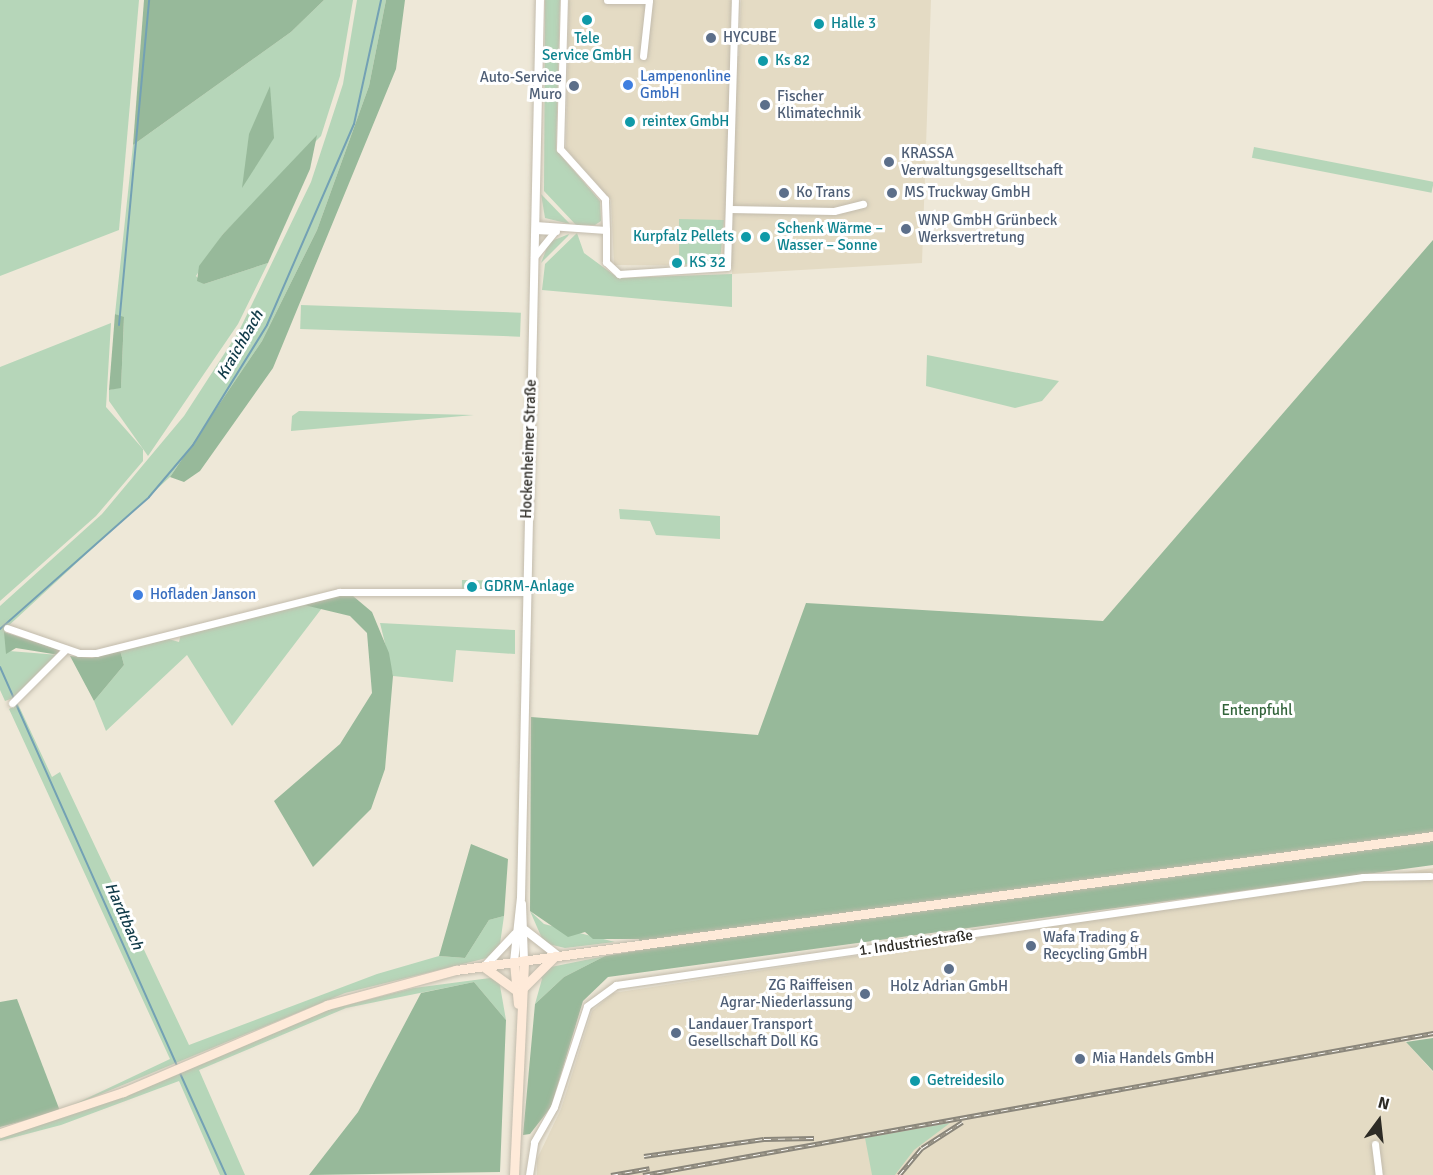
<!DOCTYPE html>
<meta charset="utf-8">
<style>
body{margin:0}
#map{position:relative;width:1433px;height:1175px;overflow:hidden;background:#eee8d8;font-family:Signika,sans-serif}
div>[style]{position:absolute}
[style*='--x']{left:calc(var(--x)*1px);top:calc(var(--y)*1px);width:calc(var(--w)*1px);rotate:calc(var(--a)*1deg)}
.built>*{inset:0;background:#e4dbc4}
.green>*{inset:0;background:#b6d6b9;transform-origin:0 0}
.forest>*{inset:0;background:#97b99a}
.stream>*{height:2px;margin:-1px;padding:0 1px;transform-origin:1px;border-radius:1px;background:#73a1b4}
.roads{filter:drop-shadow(0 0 2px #c2bbac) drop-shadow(0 0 2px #c2bbac)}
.minor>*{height:7px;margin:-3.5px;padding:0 3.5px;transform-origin:3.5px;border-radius:3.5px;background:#fff}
.tertiary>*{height:8px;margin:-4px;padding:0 4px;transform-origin:4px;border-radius:4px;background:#fff}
.secondary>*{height:9px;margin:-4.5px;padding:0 4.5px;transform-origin:4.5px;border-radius:4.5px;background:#feead9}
.rail>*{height:4.5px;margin-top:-2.25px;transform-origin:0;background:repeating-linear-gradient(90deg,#fff 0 7px,#8a867b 0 14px);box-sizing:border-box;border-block:2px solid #8a867b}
.dots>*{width:16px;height:16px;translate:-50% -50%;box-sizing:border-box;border:3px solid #fff;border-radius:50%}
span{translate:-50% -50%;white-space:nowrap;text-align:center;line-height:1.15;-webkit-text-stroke:6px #fff;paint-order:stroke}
.culture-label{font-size:15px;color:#0d838f}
.left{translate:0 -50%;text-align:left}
.right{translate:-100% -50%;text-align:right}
.service-label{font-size:15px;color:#4e5e75}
.shop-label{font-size:15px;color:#366cbe}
.street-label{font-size:15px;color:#2d2b25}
.park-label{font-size:15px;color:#32643a}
.water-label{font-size:16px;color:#103a48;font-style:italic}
.north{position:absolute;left:1349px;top:1091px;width:60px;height:60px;-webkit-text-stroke:4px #fff;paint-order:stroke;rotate:15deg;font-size:16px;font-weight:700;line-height:24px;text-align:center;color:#2d2b25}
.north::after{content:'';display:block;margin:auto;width:21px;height:27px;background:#2d2b25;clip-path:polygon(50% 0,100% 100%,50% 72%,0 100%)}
</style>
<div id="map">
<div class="built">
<i style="clip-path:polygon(569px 0,731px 0,730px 56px,739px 56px,741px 0,931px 0,922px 263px,732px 274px,732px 266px,614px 265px,611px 200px,566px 149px)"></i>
<i style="clip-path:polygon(1433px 868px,1433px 1037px,1405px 1041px,1433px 1072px,1433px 1175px,537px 1175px,537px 1159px,561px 1109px,592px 1011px,613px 993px)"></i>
</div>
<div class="green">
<i style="clip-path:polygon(0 0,139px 0,119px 230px,0 276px)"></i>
<i style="clip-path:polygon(324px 0,353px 0,340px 76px,321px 136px,223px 234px,196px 276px,204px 284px,268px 263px,238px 324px,148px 456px,109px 401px,109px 390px,121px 387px,124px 318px,115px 314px,133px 145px,291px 32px)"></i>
<i style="clip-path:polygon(357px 0,386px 0,369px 86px,317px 230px,262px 341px,170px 477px,5px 629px,9px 651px,59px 655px,22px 695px,5px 701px,0 690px,0 606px,102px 514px,184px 416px,239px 331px,311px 182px,343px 84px)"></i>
<i style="clip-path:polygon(545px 0,560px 0,556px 150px,600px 201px,601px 221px,595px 225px,576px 225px,544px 191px)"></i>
<i style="left:1254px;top:147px;width:183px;height:11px;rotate:11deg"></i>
<i style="clip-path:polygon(541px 194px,570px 224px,545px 218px)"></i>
<i style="clip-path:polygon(679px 219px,724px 220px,720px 261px,679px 265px)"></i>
<i style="clip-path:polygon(577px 233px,584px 253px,618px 278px,732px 274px,732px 307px,542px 290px,545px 264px)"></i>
<i style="clip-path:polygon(569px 234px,568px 236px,541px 263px,549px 242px)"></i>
<i style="left:301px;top:305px;width:220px;height:24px;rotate:2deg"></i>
<i style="clip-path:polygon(111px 323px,106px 407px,143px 449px,143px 461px,96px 516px,0 601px,0 367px)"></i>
<i style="clip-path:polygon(927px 355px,1059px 381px,1042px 401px,1015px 408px,926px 386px)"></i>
<i style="clip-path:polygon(299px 411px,474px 415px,291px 431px,292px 416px)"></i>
<i style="clip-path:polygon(619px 509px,720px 516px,720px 539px,656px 535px,650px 521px,620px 519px)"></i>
<i style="left:462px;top:580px;width:54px;height:10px;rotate:1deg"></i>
<i style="clip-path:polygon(300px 604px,322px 608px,232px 726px,187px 655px,106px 731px,94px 701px,124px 665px,120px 650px,165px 638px,179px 642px,181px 634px)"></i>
<i style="clip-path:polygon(380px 623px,515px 630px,515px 654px,456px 650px,453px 682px,393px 676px)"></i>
<i style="clip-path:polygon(18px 704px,52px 777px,60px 772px,189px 1045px,377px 974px,439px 956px,465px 958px,489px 920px,504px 916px,500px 944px,487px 958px,345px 993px,60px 1111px,170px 1059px,9px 709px)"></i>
<i style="clip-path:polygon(530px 911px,544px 924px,615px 942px,565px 948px,544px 943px)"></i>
<i style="clip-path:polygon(605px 956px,564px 977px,535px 1004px,542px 979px,538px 974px,546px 968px)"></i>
<i style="clip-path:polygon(490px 978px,499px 980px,506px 1020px,474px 982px,346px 1008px,199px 1070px,245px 1175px,220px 1175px,179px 1081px,61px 1125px,0 1141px,0 1136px,119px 1098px,316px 1013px,414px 988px)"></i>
<i style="clip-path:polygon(950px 1123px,914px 1150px,895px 1175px,872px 1175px,865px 1138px)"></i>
</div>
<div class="forest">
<i style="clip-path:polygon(144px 0,324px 0,291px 32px,133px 145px)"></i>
<i style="clip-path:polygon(386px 0,405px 0,396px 69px,273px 368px,200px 471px,184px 482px,170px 477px,262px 341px,317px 230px,369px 86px)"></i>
<i style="clip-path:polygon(270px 86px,274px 138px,242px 188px,249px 134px)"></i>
<i style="clip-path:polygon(317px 135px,310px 169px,268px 263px,204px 284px,197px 281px,199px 266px,223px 234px)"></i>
<i style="clip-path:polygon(1433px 240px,1433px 865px,608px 977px,583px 1001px,551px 1107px,530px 1134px,523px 1135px,535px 1004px,564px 977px,605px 956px,641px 950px,639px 939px,593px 939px,585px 932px,568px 937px,530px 911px,531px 717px,758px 735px,806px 603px,1103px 621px)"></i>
<i style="clip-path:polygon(115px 314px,124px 317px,121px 388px,109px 390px)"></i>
<i style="clip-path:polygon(338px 595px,353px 596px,372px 612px,389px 653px,393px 676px,385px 769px,371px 809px,313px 867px,274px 801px,340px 744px,372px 693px,367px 633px,350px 616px,300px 604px)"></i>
<i style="clip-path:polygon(4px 632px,60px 650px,59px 655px,16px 648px,6px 654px)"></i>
<i style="clip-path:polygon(120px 650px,124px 665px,94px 701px,70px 656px,92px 658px)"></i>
<i style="clip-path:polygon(471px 844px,508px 859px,504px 916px,489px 920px,465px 958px,439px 956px)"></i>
<i style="clip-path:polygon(474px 982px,506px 1020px,500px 1172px,309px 1175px,358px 1112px,421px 993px)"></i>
<i style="clip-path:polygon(17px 999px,60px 1111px,0 1127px,0 1002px)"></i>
<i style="clip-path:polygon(1433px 1038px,1433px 1071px,1406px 1042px)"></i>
</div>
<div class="stream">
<i style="--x:119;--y:325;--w:326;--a:-84.7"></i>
<i style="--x:0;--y:629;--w:199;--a:-41.5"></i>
<i style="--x:149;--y:497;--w:68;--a:-49.8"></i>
<i style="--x:193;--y:445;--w:141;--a:-58.3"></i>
<i style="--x:267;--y:325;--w:219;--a:-66.6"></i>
<i style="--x:354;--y:124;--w:127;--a:-77.7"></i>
<i style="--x:0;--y:667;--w:34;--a:66"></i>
<i style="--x:16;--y:704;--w:396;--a:66"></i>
<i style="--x:179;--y:1071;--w:114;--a:65.7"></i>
</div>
<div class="roads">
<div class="minor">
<i style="--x:607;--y:0;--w:42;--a:0"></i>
<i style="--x:643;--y:56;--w:55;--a:-83.8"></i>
<i style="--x:730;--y:209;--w:104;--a:1.1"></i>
<i style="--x:834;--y:211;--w:30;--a:-14"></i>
<i style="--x:535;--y:225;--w:71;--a:4"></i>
<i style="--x:606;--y:230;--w:31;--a:-92"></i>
<i style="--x:605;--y:199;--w:67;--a:-132"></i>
<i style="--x:560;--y:149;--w:149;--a:-88.5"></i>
<i style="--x:535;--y:230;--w:21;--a:3"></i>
<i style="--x:606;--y:230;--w:32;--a:90"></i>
<i style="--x:606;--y:262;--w:18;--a:43"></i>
<i style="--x:619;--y:274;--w:108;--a:-3.7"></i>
<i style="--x:727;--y:267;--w:267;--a:-88.3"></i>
<i style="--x:534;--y:257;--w:32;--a:-51"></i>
<i style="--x:7;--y:628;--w:76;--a:19.1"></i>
<i style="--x:79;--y:653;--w:17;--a:0"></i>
<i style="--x:96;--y:653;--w:251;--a:-14.1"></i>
<i style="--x:339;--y:592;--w:187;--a:0"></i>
<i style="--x:12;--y:703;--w:76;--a:-45"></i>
<i style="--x:1375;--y:1144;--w:31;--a:83"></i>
<i style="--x:529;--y:1175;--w:33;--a:-81"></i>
<i style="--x:534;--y:1142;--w:40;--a:-60.3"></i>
<i style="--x:554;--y:1107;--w:106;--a:-71.9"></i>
<i style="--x:587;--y:1006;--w:36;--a:-36"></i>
<i style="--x:616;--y:985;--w:755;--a:-8.23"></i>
<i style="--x:1363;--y:877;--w:67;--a:-0.9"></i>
</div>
<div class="tertiary">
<i style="--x:522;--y:904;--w:56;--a:88"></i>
<i style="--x:525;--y:930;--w:41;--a:38"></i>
<i style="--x:514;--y:962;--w:64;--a:-83.8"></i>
<i style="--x:521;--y:898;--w:898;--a:-88.79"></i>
<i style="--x:485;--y:966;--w:44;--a:-46.8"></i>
</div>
<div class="secondary">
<i style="--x:514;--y:962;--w:42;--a:84.6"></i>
<i style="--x:484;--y:967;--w:37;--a:36"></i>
<i style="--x:522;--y:989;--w:47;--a:-45"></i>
<i style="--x:0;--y:1133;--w:130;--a:-18.4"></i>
<i style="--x:123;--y:1092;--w:222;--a:-23.1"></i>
<i style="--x:327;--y:1005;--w:134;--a:-15.2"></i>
<i style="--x:456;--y:970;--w:986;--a:-7.81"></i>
<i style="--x:514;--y:1175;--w:215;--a:-87.3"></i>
</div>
</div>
<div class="rail">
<i style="--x:644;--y:1156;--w:121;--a:-8.1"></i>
<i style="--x:764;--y:1139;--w:50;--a:-1.1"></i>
<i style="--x:611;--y:1175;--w:39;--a:-10"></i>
<i style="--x:643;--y:1175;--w:803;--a:-10.19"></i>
<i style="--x:899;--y:1175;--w:35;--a:-50"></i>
<i style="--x:922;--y:1148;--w:48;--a:-33"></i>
</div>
<div class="dots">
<i style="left:587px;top:20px;background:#0f9aa8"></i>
<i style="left:819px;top:24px;background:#0f9aa8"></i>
<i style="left:711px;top:38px;background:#5c6f8a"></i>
<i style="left:763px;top:61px;background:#0f9aa8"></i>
<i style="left:628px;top:85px;background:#3f7fe0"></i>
<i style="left:574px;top:86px;background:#5c6f8a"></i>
<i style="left:765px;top:105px;background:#5c6f8a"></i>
<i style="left:630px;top:122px;background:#0f9aa8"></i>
<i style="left:889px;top:162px;background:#5c6f8a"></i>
<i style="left:784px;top:193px;background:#5c6f8a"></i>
<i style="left:892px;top:193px;background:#5c6f8a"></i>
<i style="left:906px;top:229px;background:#5c6f8a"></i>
<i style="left:746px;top:237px;background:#0f9aa8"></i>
<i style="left:765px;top:237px;background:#0f9aa8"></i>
<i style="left:677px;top:263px;background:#0f9aa8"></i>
<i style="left:472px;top:587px;background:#0f9aa8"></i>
<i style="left:138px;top:595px;background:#3f7fe0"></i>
<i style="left:1031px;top:946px;background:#5c6f8a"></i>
<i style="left:949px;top:969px;background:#5c6f8a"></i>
<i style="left:865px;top:994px;background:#5c6f8a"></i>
<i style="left:676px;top:1033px;background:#5c6f8a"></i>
<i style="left:1080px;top:1059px;background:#5c6f8a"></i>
<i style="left:915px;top:1081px;background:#0f9aa8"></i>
</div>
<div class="culture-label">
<span class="left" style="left:831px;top:24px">Halle 3</span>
<span style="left:587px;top:47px">Tele<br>Service GmbH</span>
<span class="left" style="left:775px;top:61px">Ks 82</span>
<span class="left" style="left:642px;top:122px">reintex GmbH</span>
<span class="left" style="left:777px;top:237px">Schenk Wärme –<br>Wasser – Sonne</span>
<span class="right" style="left:734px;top:237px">Kurpfalz Pellets</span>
<span class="left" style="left:689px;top:263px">KS 32</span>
<span class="left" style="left:484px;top:587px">GDRM-Anlage</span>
<span class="left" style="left:927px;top:1081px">Getreidesilo</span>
</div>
<div class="service-label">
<span class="left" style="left:723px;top:38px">HYCUBE</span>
<span class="right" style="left:562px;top:86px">Auto-Service<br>Muro</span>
<span class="left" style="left:777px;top:105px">Fischer<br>Klimatechnik</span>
<span class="left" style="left:901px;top:162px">KRASSA<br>Verwaltungsgeselltschaft</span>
<span class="left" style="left:796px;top:193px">Ko Trans</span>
<span class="left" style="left:904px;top:193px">MS Truckway GmbH</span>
<span class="left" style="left:918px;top:229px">WNP GmbH Grünbeck<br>Werksvertretung</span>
<span class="left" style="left:1043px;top:946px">Wafa Trading &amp;<br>Recycling GmbH</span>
<span class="right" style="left:853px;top:994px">ZG Raiffeisen<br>Agrar-Niederlassung</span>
<span style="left:949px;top:987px">Holz Adrian GmbH</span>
<span class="left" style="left:688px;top:1033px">Landauer Transport<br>Gesellschaft Doll KG</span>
<span class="left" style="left:1092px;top:1059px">Mia Handels GmbH</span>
</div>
<div class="shop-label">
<span class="left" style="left:640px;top:85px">Lampenonline<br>GmbH</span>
<span class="left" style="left:150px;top:595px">Hofladen Janson</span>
</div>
<div class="street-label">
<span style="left:529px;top:449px;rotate:-88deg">Hockenheimer Straße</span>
<span style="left:916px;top:943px;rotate:-8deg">1. Industriestraße</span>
</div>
<div class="park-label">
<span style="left:1257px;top:711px">Entenpfuhl</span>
</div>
<div class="water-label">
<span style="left:240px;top:345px;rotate:-60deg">Kraichbach</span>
<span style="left:124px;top:916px;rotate:66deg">Hardtbach</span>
</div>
<div class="north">N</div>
</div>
